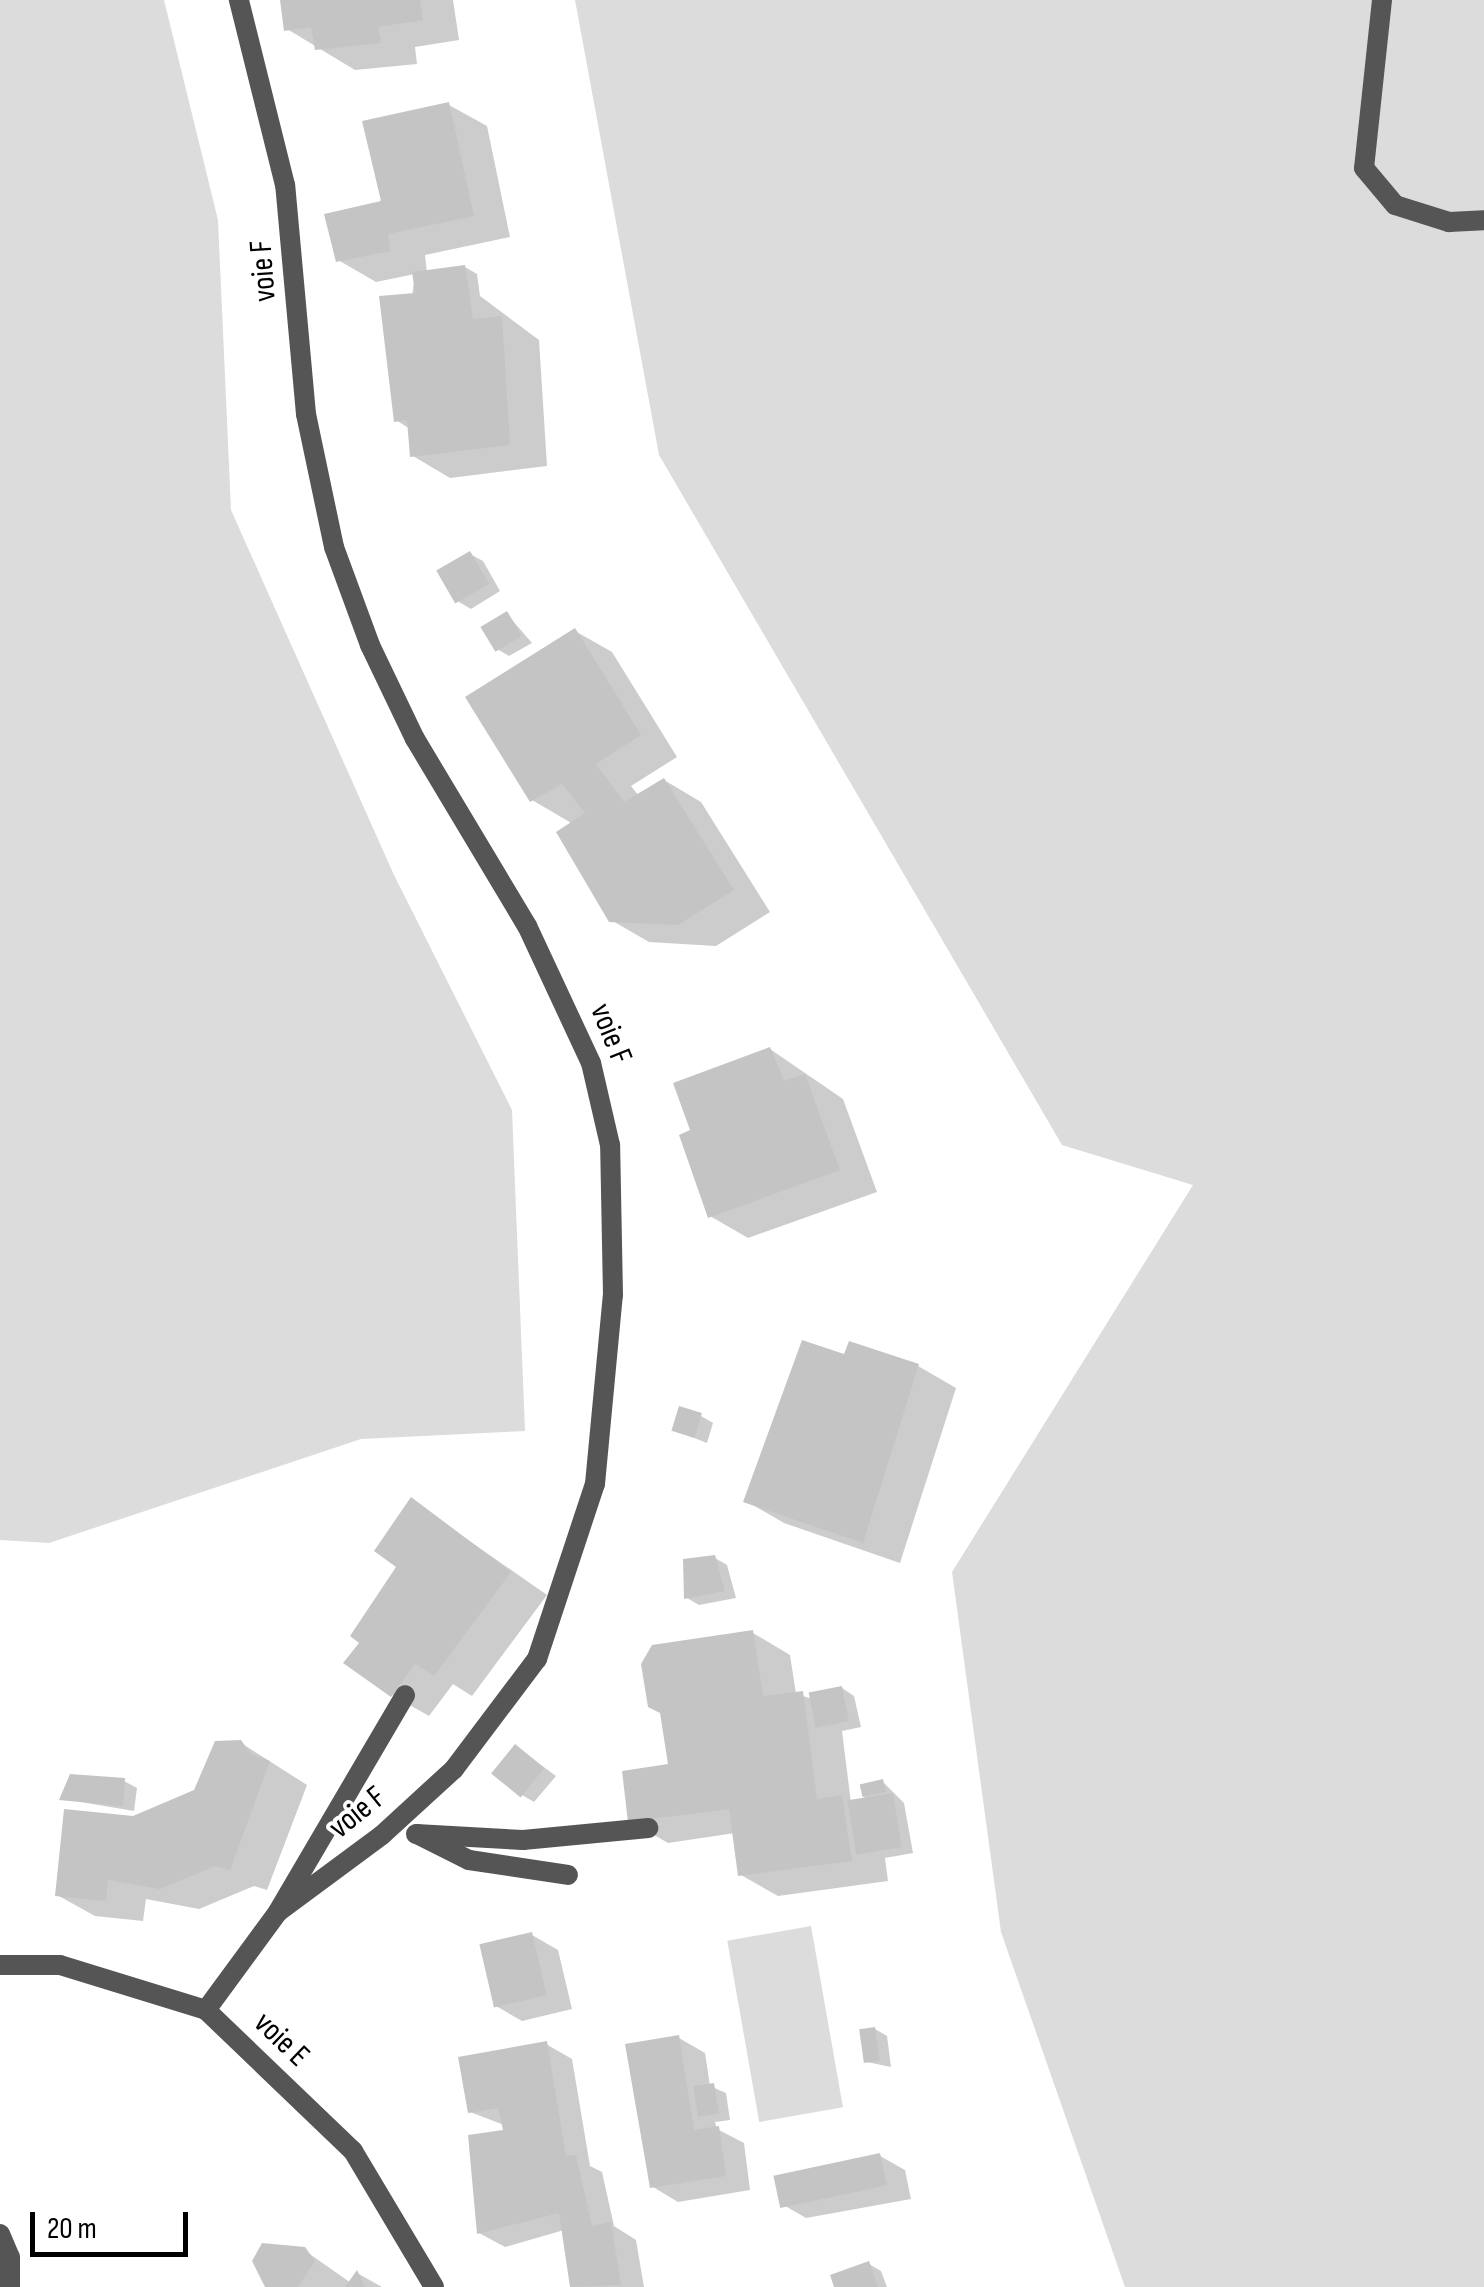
<!DOCTYPE html>
<style>
body{margin:0}
#map{position:relative;width:1484px;height:2287px;overflow:hidden;background:#fff;font-family:"Sofia Sans Condensed",sans-serif}
div>[style]{position:absolute}
[style*='--x']{left:calc(var(--x)*1px);top:calc(var(--y)*1px);width:calc(var(--w)*1px);rotate:calc(var(--a)*1deg)}
.green>*{inset:0;background:#dcdcdc;transform-origin:0 0}
.shadow>*{inset:0;background:#0003}
.building>*{inset:0;background:#c4c4c4;transform-origin:0 0}
.service>*{height:20px;margin:-10px;padding:0 10px;transform-origin:10px;border-radius:10px;background:#555}
.minor>*{height:20px;margin:-10px;padding:0 10px;transform-origin:10px;border-radius:10px;background:#555}
.tertiary>*{height:20px;margin:-10px;padding:0 10px;transform-origin:10px;border-radius:10px;background:#555}
span{translate:-50% -50%;white-space:nowrap;text-align:center;line-height:1.15;-webkit-text-stroke:8px #fff;paint-order:stroke}
.street-label{font-size:32px;color:#000}
.scale{position:absolute;left:30px;top:2212px;width:158px;height:45px;box-sizing:border-box;border:5px solid #000;border-top:0;padding-left:12px;font-size:30px;line-height:35px;white-space:nowrap;color:#000;-webkit-text-stroke:8px #fff;paint-order:stroke}
</style>
<div id="map">
<div class="green">
<i style="clip-path:polygon(0 0,164px 0,218px 220px,231px 510px,394px 875px,512px 1110px,525px 1431px,361px 1439px,49px 1543px,0 1540px)"></i>
<i style="clip-path:polygon(575px 0,1484px 0,1484px 2287px,1125px 2287px,1001px 1932px,952px 1572px,1193px 1185px,1062px 1145px,659px 455px)"></i>
<i style="left:811px;top:1926px;width:184px;height:85px;rotate:80deg"></i>
</div>
<div class="shadow">
<i style="clip-path:polygon(282px 0,453px 0,459px 40px,415px 47px,417px 64px,355px 70px,287px 29px)"></i>
<i style="clip-path:polygon(449px 105px,487px 126px,510px 237px,425px 255px,427px 273px,465px 267px,477px 274px,480px 296px,539px 340px,547px 466px,450px 478px,413px 456px,410px 429px,396px 420px,415px 274px,376px 282px,338px 260px)"></i>
<i style="clip-path:polygon(470px 554px,483px 561px,500px 591px,471px 609px,459px 602px)"></i>
<i style="clip-path:polygon(507px 614px,532px 643px,509px 656px,497px 649px)"></i>
<i style="clip-path:polygon(575px 631px,612px 652px,677px 757px,631px 786px,639px 796px,664px 780px,701px 802px,770px 912px,716px 946px,649px 942px,611px 920px,573px 824px,532px 800px)"></i>
<i style="clip-path:polygon(770px 1049px,843px 1099px,877px 1192px,748px 1238px,710px 1216px)"></i>
<i style="clip-path:polygon(846px 1358px,918px 1366px,956px 1388px,900px 1563px,784px 1523px,746px 1501px)"></i>
<i style="clip-path:polygon(701px 1416px,713px 1423px,707px 1443px,674px 1430px)"></i>
<i style="clip-path:polygon(412px 1501px,547px 1595px,472px 1696px,453px 1684px,429px 1716px,392px 1695px,363px 1642px,400px 1567px)"></i>
<i style="clip-path:polygon(715px 1558px,727px 1565px,736px 1598px,699px 1605px,687px 1598px)"></i>
<i style="clip-path:polygon(753px 1633px,790px 1655px,796px 1694px,813px 1699px,842px 1688px,854px 1696px,861px 1727px,842px 1731px,851px 1803px,865px 1800px,862px 1785px,883px 1782px,904px 1803px,913px 1853px,885px 1858px,888px 1881px,778px 1896px,741px 1875px,735px 1833px,668px 1843px,630px 1821px)"></i>
<i style="clip-path:polygon(241px 1743px,307px 1785px,267px 1890px,254px 1886px,199px 1909px,146px 1899px,143px 1921px,95px 1916px,57px 1895px,133px 1818px,196px 1792px)"></i>
<i style="clip-path:polygon(516px 1747px,556px 1776px,534px 1802px,522px 1795px)"></i>
<i style="clip-path:polygon(124px 1781px,137px 1788px,134px 1811px,63px 1799px)"></i>
<i style="clip-path:polygon(532px 1935px,558px 1950px,572px 2009px,522px 2021px,496px 2006px)"></i>
<i style="clip-path:polygon(875px 2029px,887px 2036px,891px 2067px,867px 2062px)"></i>
<i style="clip-path:polygon(679px 2038px,705px 2053px,710px 2086px,726px 2093px,730px 2120px,715px 2122px,717px 2129px,744px 2143px,750px 2190px,678px 2202px,653px 2187px)"></i>
<i style="clip-path:polygon(546px 2044px,572px 2059px,590px 2166px,602px 2172px,614px 2226px,636px 2240px,644px 2287px,572px 2287px,564px 2230px,505px 2247px,479px 2233px,506px 2132px,504px 2125px,470px 2112px)"></i>
<i style="clip-path:polygon(880px 2156px,905px 2170px,911px 2199px,806px 2218px,780px 2203px)"></i>
<i style="clip-path:polygon(304px 2250px,351px 2283px,357px 2273px,382px 2287px,268px 2287px)"></i>
<i style="clip-path:polygon(869px 2264px,881px 2271px,887px 2287px,837px 2287px)"></i>
</div>
<div class="building">
<i style="clip-path:polygon(280px 0,420px 0,423px 20px,378px 27px,381px 43px,315px 50px,311px 27px,284px 31px)"></i>
<i style="clip-path:polygon(449px 102px,474px 216px,388px 234px,390px 251px,336px 262px,324px 214px,381px 201px,362px 121px)"></i>
<i style="clip-path:polygon(465px 265px,473px 319px,502px 316px,510px 445px,410px 457px,407px 420px,394px 422px,379px 296px,415px 293px,412px 272px)"></i>
<i style="left:470px;top:551px;width:38px;height:39px;rotate:60deg"></i>
<i style="left:507px;top:611px;width:29px;height:31px;rotate:59deg"></i>
<i style="clip-path:polygon(575px 628px,641px 735px,596px 764px,624px 802px,664px 778px,734px 890px,678px 925px,609px 922px,556px 832px,585px 813px,562px 784px,530px 802px,465px 697px)"></i>
<i style="clip-path:polygon(770px 1047px,784px 1081px,805px 1074px,840px 1170px,708px 1218px,679px 1135px,690px 1130px,673px 1083px)"></i>
<i style="clip-path:polygon(802px 1340px,844px 1354px,849px 1341px,919px 1364px,863px 1543px,743px 1502px)"></i>
<i style="left:679px;top:1406px;width:24px;height:26px;rotate:17deg"></i>
<i style="clip-path:polygon(411px 1497px,511px 1572px,434px 1676px,415px 1664px,391px 1697px,343px 1663px,359px 1643px,350px 1636px,396px 1567px,374px 1551px)"></i>
<i style="clip-path:polygon(715px 1555px,725px 1591px,684px 1599px,683px 1559px)"></i>
<i style="clip-path:polygon(753px 1630px,763px 1696px,803px 1691px,817px 1799px,842px 1795px,852px 1861px,738px 1876px,729px 1809px,628px 1822px,622px 1771px,668px 1764px,660px 1713px,648px 1707px,641px 1664px,652px 1645px)"></i>
<i style="left:842px;top:1686px;width:36px;height:34px;rotate:79deg"></i>
<i style="clip-path:polygon(241px 1740px,251px 1754px,270px 1761px,230px 1870px,215px 1866px,160px 1889px,108px 1880px,106px 1901px,55px 1896px,64px 1809px,133px 1816px,194px 1790px,215px 1741px)"></i>
<i style="left:515px;top:1744px;width:38px;height:38px;rotate:39deg"></i>
<i style="clip-path:polygon(70px 1774px,125px 1778px,123px 1806px,59px 1800px)"></i>
<i style="left:883px;top:1779px;width:13px;height:24px;rotate:77deg"></i>
<i style="left:893px;top:1793px;width:55px;height:46px;rotate:81deg"></i>
<i style="left:532px;top:1932px;width:65px;height:54px;rotate:77deg"></i>
<i style="left:875px;top:2027px;width:34px;height:16px;rotate:82deg"></i>
<i style="clip-path:polygon(679px 2035px,694px 2130px,719px 2126px,726px 2176px,650px 2188px,625px 2044px)"></i>
<i style="clip-path:polygon(547px 2041px,566px 2156px,576px 2155px,592px 2226px,611px 2222px,621px 2285px,570px 2287px,559px 2213px,477px 2234px,468px 2135px,503px 2130px,498px 2108px,468px 2113px,458px 2057px)"></i>
<i style="left:714px;top:2083px;width:31px;height:21px;rotate:81deg"></i>
<i style="left:880px;top:2153px;width:33px;height:109px;rotate:78deg"></i>
<i style="clip-path:polygon(262px 2243px,305px 2247px,315px 2261px,298px 2287px,265px 2287px,252px 2261px)"></i>
<i style="clip-path:polygon(869px 2261px,878px 2287px,834px 2287px,830px 2275px)"></i>
<i style="clip-path:polygon(357px 2270px,365px 2287px,345px 2287px)"></i>
</div>
<div class="service">
<i style="--x:416;--y:1834;--w:107;--a:3.2"></i>
<i style="--x:523;--y:1840;--w:126;--a:-5.5"></i>
<i style="--x:417;--y:1834;--w:58;--a:26.6"></i>
<i style="--x:469;--y:1860;--w:100;--a:8.6"></i>
<i style="--x:279;--y:1910;--w:249;--a:-59.6"></i>
</div>
<div class="minor">
<i style="--x:0;--y:1965;--w:60;--a:0"></i>
<i style="--x:60;--y:1965;--w:153;--a:17.1"></i>
<i style="--x:206;--y:2010;--w:204;--a:43.8"></i>
<i style="--x:353;--y:2151;--w:158;--a:59.2"></i>
<i style="--x:206;--y:2010;--w:122;--a:-53.7"></i>
<i style="--x:278;--y:1912;--w:129;--a:-36.5"></i>
<i style="--x:382;--y:1835;--w:98;--a:-42.5"></i>
<i style="--x:454;--y:1769;--w:138;--a:-53"></i>
<i style="--x:537;--y:1659;--w:184;--a:-71.7"></i>
<i style="--x:595;--y:1484;--w:190;--a:-84.6"></i>
<i style="--x:613;--y:1295;--w:150;--a:-91.1"></i>
<i style="--x:610;--y:1145;--w:84;--a:-103"></i>
<i style="--x:591;--y:1063;--w:151;--a:-115"></i>
<i style="--x:527;--y:926;--w:218;--a:-120.9"></i>
<i style="--x:415;--y:739;--w:104;--a:-115.6"></i>
<i style="--x:370;--y:645;--w:104;--a:-110.2"></i>
<i style="--x:334;--y:547;--w:136;--a:-101.9"></i>
<i style="--x:306;--y:414;--w:230;--a:-95.2"></i>
<i style="--x:285;--y:185;--w:191;--a:-104"></i>
<i style="--x:0;--y:2234;--w:25;--a:67"></i>
<i style="--x:10;--y:2257;--w:30;--a:90"></i>
</div>
<div class="tertiary">
<i style="--x:1382;--y:0;--w:169;--a:96.1"></i>
<i style="--x:1364;--y:168;--w:48;--a:50"></i>
<i style="--x:1395;--y:205;--w:57;--a:17.5"></i>
<i style="--x:1449;--y:222;--w:35;--a:-3"></i>
</div>
<div class="street-label">
<span style="left:264px;top:271px;rotate:-94deg">voie F</span>
<span style="left:610px;top:1034px;rotate:68deg">voie F</span>
<span style="left:358px;top:1813px;rotate:-39deg">voie F</span>
<span style="left:281px;top:2040px;rotate:44deg">voie E</span>
</div>
<div class="scale">20 m</div>
</div>
